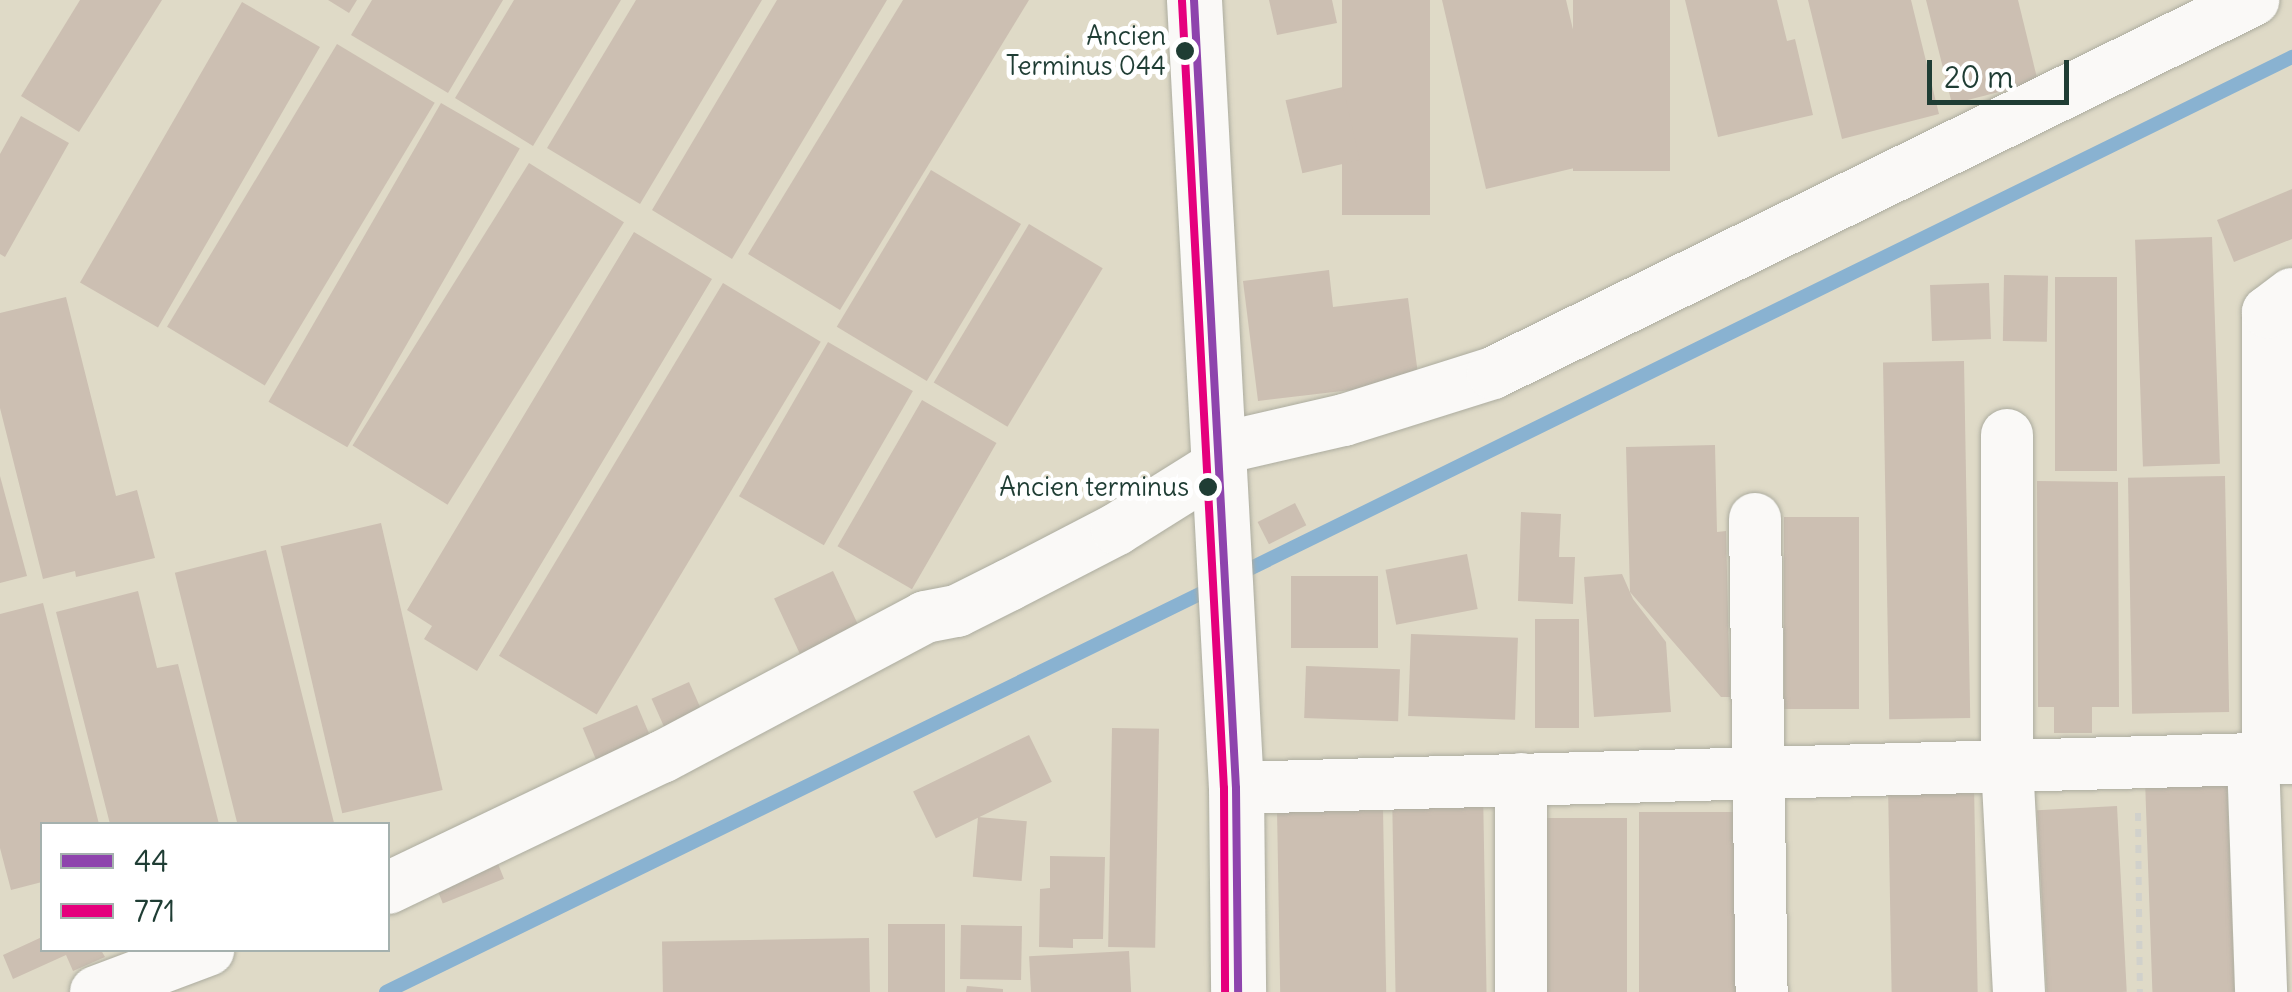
<!DOCTYPE html>
<style>
body{margin:0}
#map{position:relative;width:2292px;height:992px;overflow:hidden;background:#dfdac7;font-family:Delius,sans-serif}
div>[style]{position:absolute}
[style*='--x']{left:calc(var(--x)*1px);top:calc(var(--y)*1px);width:calc(var(--w)*1px);rotate:calc(var(--a)*1deg)}
.stream>*{height:14px;margin:-7px;padding:0 7px;transform-origin:7px;border-radius:7px;background:#89b2d1}
.building>*{inset:0;background:#ccbfb2;transform-origin:0 0}
.path>*{height:6px;margin-top:-3px;transform-origin:0;background:repeating-linear-gradient(90deg,#d1d1cb 0 8px,transparent 0 16px)}
.roads{filter:drop-shadow(0 0 2px #acac9f) drop-shadow(0 0 2px #acac9f)}
.street>*{height:52px;margin:-26px;padding:0 26px;transform-origin:26px;border-radius:26px;background:#faf9f7}
.secondary>*{height:55px;margin:-27.5px;padding:0 27.5px;transform-origin:27.5px;border-radius:27.5px;background:#faf9f7}
.bus-1>*{height:8px;margin:-4px;padding:0 4px;transform-origin:4px;border-radius:4px;background:#8e44ad}
.bus-2>*{height:8px;margin:-4px;padding:0 4px;transform-origin:4px;border-radius:4px;background:#e5007d}
.dots>*{width:28px;height:28px;translate:-50% -50%;box-sizing:border-box;border:5px solid #fff;border-radius:50%}
span{translate:-50% -50%;white-space:nowrap;text-align:center;line-height:1.15;-webkit-text-stroke:10px #fff;paint-order:stroke}
.bus-label{font-size:26px;color:#1f3d34}
.right{translate:-100% -50%;text-align:right}
.legend{position:absolute;left:40px;top:822px;width:350px;height:130px;box-sizing:border-box;background:#fff;border:2px solid #a5b1ae;margin:0;padding:12px 18px;list-style:none;font-size:30px;color:#1f3d34}
.legend li{display:flex;align-items:center;gap:20px;height:50px}
.legend b{width:50px;border:2px solid #a5b1ae}
.scale{position:absolute;left:1927px;top:60px;width:142px;height:45px;box-sizing:border-box;border:5px solid #1f3d34;border-top:0;padding-left:12px;font-size:30px;line-height:35px;white-space:nowrap;color:#1f3d34;-webkit-text-stroke:8px #fff;paint-order:stroke}
</style>
<div id="map">
<div class="stream">
<i style="--x:1235;--y:576;--w:1178;--a:-26.15"></i>
<i style="--x:386;--y:992;--w:920;--a:-26.06"></i>
</div>
<div class="building">
<i style="clip-path:polygon(80px 0,162px 0,79px 132px,21px 96px)"></i>
<i style="clip-path:polygon(328px 0,357px 0,349px 13px)"></i>
<i style="clip-path:polygon(372px 0,503px 0,448px 93px,351px 35px)"></i>
<i style="clip-path:polygon(514px 0,621px 0,533px 146px,455px 98px)"></i>
<i style="clip-path:polygon(636px 0,762px 0,640px 204px,547px 148px)"></i>
<i style="clip-path:polygon(777px 0,887px 0,732px 259px,652px 210px)"></i>
<i style="clip-path:polygon(903px 0,1029px 0,840px 310px,748px 254px)"></i>
<i style="clip-path:polygon(1269px 0,1332px 0,1337px 23px,1277px 35px)"></i>
<i style="left:1342px;top:0;width:88px;height:215px"></i>
<i style="clip-path:polygon(1442px 0,1566px 0,1604px 161px,1486px 189px)"></i>
<i style="left:1573px;top:0;width:97px;height:171px"></i>
<i style="clip-path:polygon(1685px 0,1777px 0,1787px 41px,1795px 39px,1813px 115px,1718px 137px)"></i>
<i style="clip-path:polygon(1808px 0,1911px 0,1939px 114px,1842px 139px)"></i>
<i style="clip-path:polygon(1926px 0,2018px 0,2038px 82px,1952px 104px)"></i>
<i style="left:242px;top:2px;width:90px;height:324px;rotate:30deg"></i>
<i style="left:337px;top:44px;width:114px;height:330px;rotate:31deg"></i>
<i style="left:1343px;top:87px;width:75px;height:59px;rotate:77deg"></i>
<i style="left:441px;top:103px;width:91px;height:345px;rotate:30deg"></i>
<i style="clip-path:polygon(21px 116px,69px 143px,5px 257px,0 254px,0 154px)"></i>
<i style="left:529px;top:163px;width:112px;height:333px;rotate:32deg"></i>
<i style="left:931px;top:170px;width:105px;height:183px;rotate:31deg"></i>
<i style="clip-path:polygon(2292px 189px,2292px 239px,2234px 262px,2217px 220px)"></i>
<i style="left:1029px;top:224px;width:86px;height:185px;rotate:31deg"></i>
<i style="clip-path:polygon(634px 232px,712px 279px,477px 671px,424px 639px,432px 626px,407px 610px)"></i>
<i style="left:2212px;top:237px;width:227px;height:77px;rotate:88deg"></i>
<i style="clip-path:polygon(1329px 270px,1333px 307px,1408px 298px,1419px 382px,1258px 401px,1243px 281px)"></i>
<i style="left:2004px;top:275px;width:44px;height:66px;rotate:1deg"></i>
<i style="left:2055px;top:277px;width:62px;height:194px"></i>
<i style="left:723px;top:283px;width:114px;height:435px;rotate:31deg"></i>
<i style="left:1989px;top:283px;width:56px;height:59px;rotate:88deg"></i>
<i style="clip-path:polygon(66px 297px,116px 496px,137px 490px,155px 558px,76px 577px,75px 571px,43px 579px,0 408px,0 313px)"></i>
<i style="left:828px;top:342px;width:98px;height:178px;rotate:30deg"></i>
<i style="left:1964px;top:361px;width:357px;height:81px;rotate:89deg"></i>
<i style="left:922px;top:400px;width:86px;height:169px;rotate:30deg"></i>
<i style="clip-path:polygon(1715px 445px,1717px 532px,1726px 531px,1730px 697px,1721px 697px,1630px 592px,1626px 447px)"></i>
<i style="clip-path:polygon(0 476px,27px 576px,0 583px)"></i>
<i style="left:2225px;top:476px;width:236px;height:97px;rotate:89deg"></i>
<i style="clip-path:polygon(2037px 481px,2118px 482px,2119px 707px,2092px 707px,2092px 733px,2054px 733px,2054px 707px,2038px 707px)"></i>
<i style="left:1295px;top:503px;width:25px;height:42px;rotate:63deg"></i>
<i style="clip-path:polygon(1521px 512px,1561px 514px,1559px 557px,1575px 557px,1573px 604px,1518px 601px)"></i>
<i style="left:1784px;top:517px;width:75px;height:192px"></i>
<i style="left:381px;top:523px;width:274px;height:103px;rotate:77deg"></i>
<i style="left:266px;top:550px;width:282px;height:94px;rotate:76deg"></i>
<i style="left:1467px;top:554px;width:56px;height:83px;rotate:79deg"></i>
<i style="left:833px;top:571px;width:61px;height:65px;rotate:65deg"></i>
<i style="clip-path:polygon(1622px 574px,1633px 599px,1666px 642px,1671px 712px,1594px 717px,1584px 577px)"></i>
<i style="left:1291px;top:576px;width:87px;height:72px"></i>
<i style="clip-path:polygon(138px 591px,157px 668px,178px 664px,219px 824px,110px 824px,56px 612px)"></i>
<i style="clip-path:polygon(43px 603px,99px 824px,42px 824px,42px 882px,11px 890px,0 848px,0 614px)"></i>
<i style="left:1535px;top:619px;width:44px;height:109px"></i>
<i style="left:1411px;top:634px;width:107px;height:82px;rotate:2deg"></i>
<i style="left:1306px;top:666px;width:94px;height:52px;rotate:2deg"></i>
<i style="left:689px;top:682px;width:44px;height:41px;rotate:66deg"></i>
<i style="left:637px;top:705px;width:50px;height:59px;rotate:67deg"></i>
<i style="left:1112px;top:728px;width:47px;height:219px;rotate:1deg"></i>
<i style="left:1029px;top:735px;width:52px;height:129px;rotate:64deg"></i>
<i style="left:2227px;top:778px;width:214px;height:82px;rotate:88deg"></i>
<i style="left:1974px;top:783px;width:209px;height:86px;rotate:89deg"></i>
<i style="left:1483px;top:789px;width:203px;height:91px;rotate:89deg"></i>
<i style="left:2117px;top:806px;width:186px;height:80px;rotate:87deg"></i>
<i style="left:1383px;top:808px;width:184px;height:106px;rotate:89deg"></i>
<i style="left:1639px;top:812px;width:97px;height:180px"></i>
<i style="left:978px;top:817px;width:49px;height:60px;rotate:5deg"></i>
<i style="left:1541px;top:818px;width:86px;height:174px"></i>
<i style="left:492px;top:849px;width:32px;height:66px;rotate:68deg"></i>
<i style="clip-path:polygon(1050px 856px,1105px 857px,1103px 939px,1073px 939px,1073px 948px,1039px 947px,1040px 889px,1050px 888px)"></i>
<i style="left:888px;top:924px;width:57px;height:68px"></i>
<i style="left:961px;top:925px;width:61px;height:54px;rotate:1deg"></i>
<i style="clip-path:polygon(42px 937px,42px 950px,101px 950px,105px 957px,73px 971px,66px 955px,13px 979px,3px 955px)"></i>
<i style="left:869px;top:938px;width:54px;height:207px;rotate:89deg"></i>
<i style="left:1129px;top:951px;width:41px;height:100px;rotate:87deg"></i>
<i style="clip-path:polygon(967px 986px,1003px 989px,1003px 992px,966px 992px)"></i>
</div>
<div class="path">
<i style="--x:2138;--y:813;--w:179;--a:89.4"></i>
</div>
<div class="roads">
<div class="street">
<i style="--x:2007;--y:435;--w:329;--a:90"></i>
<i style="--x:2007;--y:764;--w:228;--a:87"></i>
<i style="--x:1218;--y:449;--w:129;--a:-13"></i>
<i style="--x:1344;--y:420;--w:156;--a:-17.5"></i>
<i style="--x:1493;--y:373;--w:847;--a:-26.14"></i>
<i style="--x:1755;--y:519;--w:473;--a:89.2"></i>
<i style="--x:2268;--y:758;--w:446;--a:-90"></i>
<i style="--x:2268;--y:312;--w:30;--a:-37"></i>
<i style="--x:2253;--y:759;--w:233;--a:88"></i>
<i style="--x:1521;--y:779;--w:213;--a:90"></i>
<i style="--x:1236;--y:788;--w:1056;--a:-1.63"></i>
<i style="--x:388;--y:888;--w:304;--a:-25.6"></i>
<i style="--x:662;--y:757;--w:298;--a:-28"></i>
<i style="--x:925;--y:617;--w:33;--a:-11"></i>
<i style="--x:957;--y:611;--w:58;--a:-26.6"></i>
<i style="--x:1009;--y:585;--w:122;--a:-27.4"></i>
<i style="--x:1117;--y:529;--w:120;--a:-32.1"></i>
<i style="--x:96;--y:992;--w:120;--a:-20.6"></i>
</div>
<div class="secondary">
<i style="--x:1194;--y:0;--w:789;--a:86.95"></i>
<i style="--x:1236;--y:788;--w:204;--a:89.4"></i>
</div>
</div>
<div class="bus-1">
<i style="--x:1194;--y:0;--w:789;--a:86.95"></i>
<i style="--x:1236;--y:788;--w:204;--a:89.4"></i>
</div>
<div class="bus-2">
<i style="--x:1182;--y:1;--w:788;--a:86.95"></i>
<i style="--x:1224;--y:788;--w:204;--a:89.7"></i>
</div>
<div class="dots">
<i style="left:1185px;top:51px;background:#1f3d34"></i>
<i style="left:1208px;top:487px;background:#1f3d34"></i>
</div>
<div class="bus-label">
<span class="right" style="left:1166px;top:51px">Ancien<br>Terminus 044</span>
<span class="right" style="left:1189px;top:487px">Ancien terminus</span>
</div>
<ul class="legend">
<li><b style="height:12px;background:#8e44ad"></b>44</li>
<li><b style="height:12px;background:#e5007d"></b>771</li>
</ul>
<div class="scale">20 m</div>
</div>
